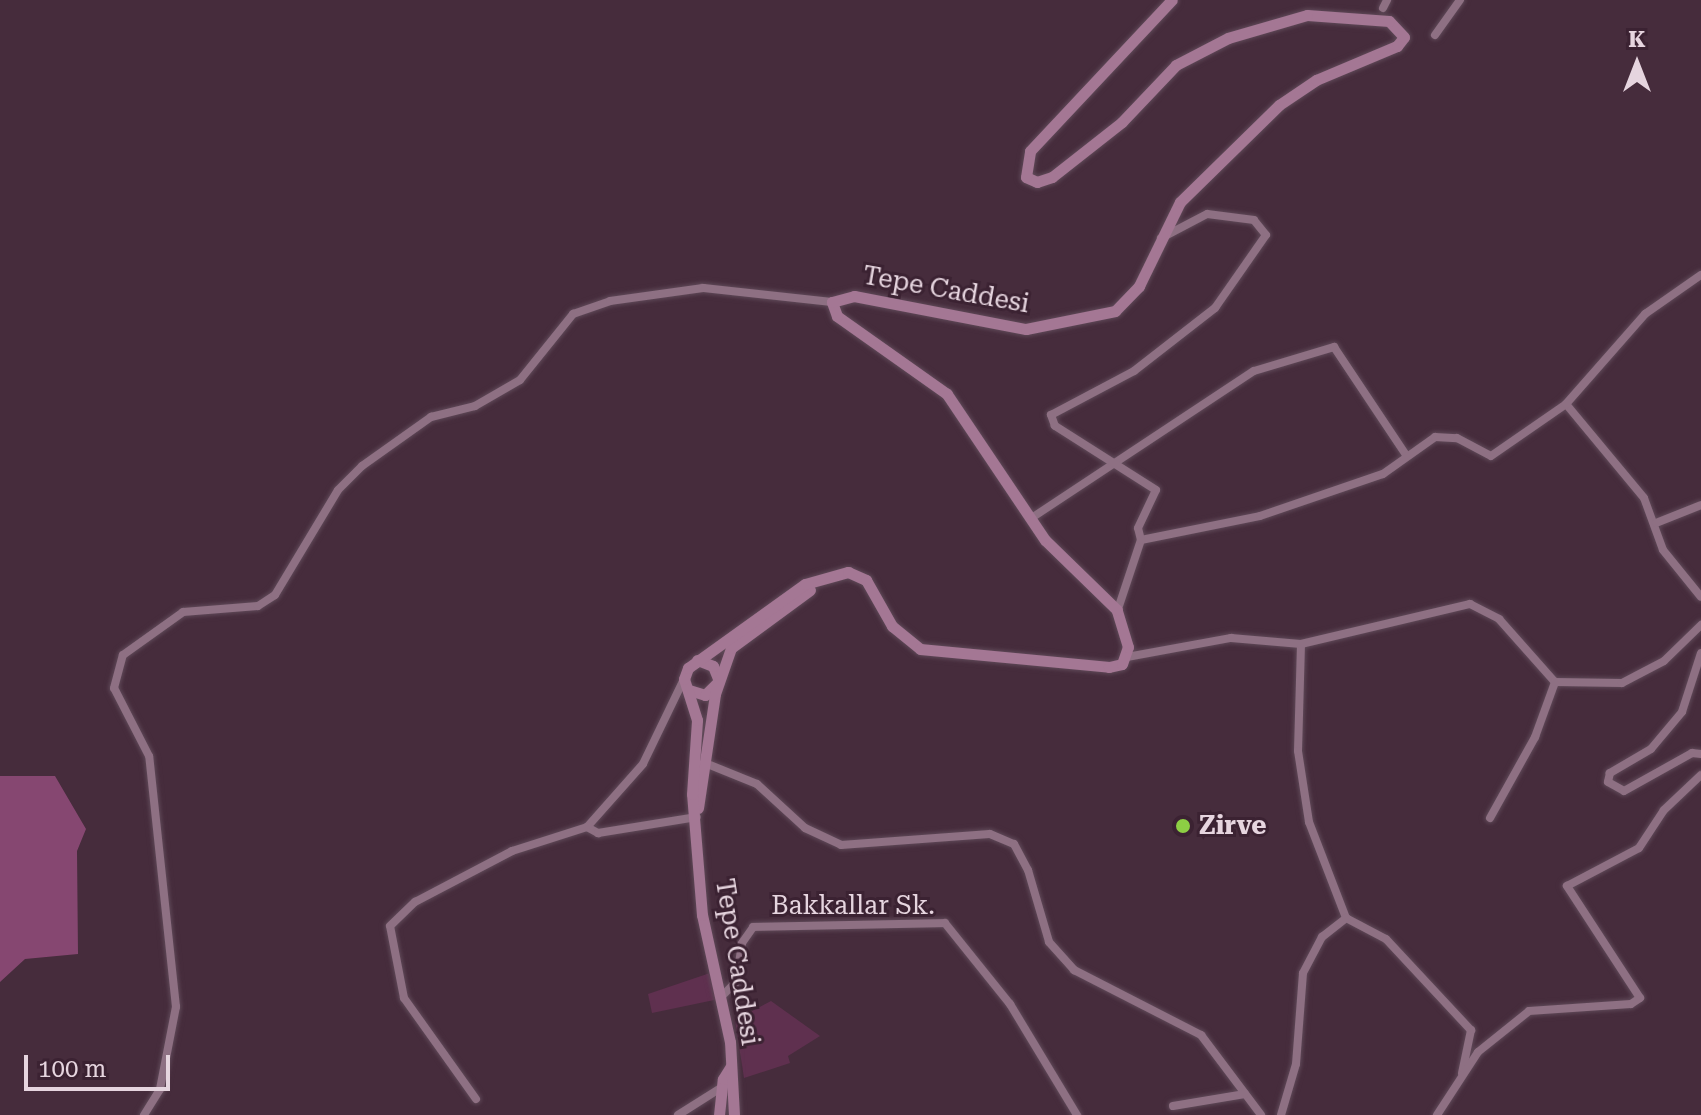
<!DOCTYPE html>
<style>
body{margin:0}
#map{position:relative;width:1701px;height:1115px;overflow:hidden;background:#462c3c;font-family:"Roboto Serif",serif}
div>[style]{position:absolute}
[style*='--x']{left:calc(var(--x)*1px);top:calc(var(--y)*1px);width:calc(var(--w)*1px);rotate:calc(var(--a)*1deg)}
.green>*{inset:0;background:#5f304f}
.forest>*{inset:0;background:#864771}
.roads{filter:drop-shadow(0 0 2px #5f4958) drop-shadow(0 0 2px #5f4958)}
.street>*{height:8px;margin:-4px;padding:0 4px;transform-origin:4px;border-radius:4px;background:#8e7083}
.secondary>*{height:11px;margin:-5.5px;padding:0 5.5px;transform-origin:5.5px;border-radius:5.5px;background:#a47794}
.dots>*{width:22px;height:22px;translate:-50% -50%;box-sizing:border-box;border:4px solid #3b2232;border-radius:50%}
span{translate:-50% -50%;white-space:nowrap;text-align:center;line-height:1.15;-webkit-text-stroke:6px #3b2232;paint-order:stroke}
.street-label{font-size:26px;color:#e6d5df}
.poi-label{font-size:26px;color:#e6d5df;font-weight:700}
.left{translate:0 -50%;text-align:left}
.north{position:absolute;left:1597px;top:24px;width:80px;height:80px;-webkit-text-stroke:6px #3b2232;paint-order:stroke;rotate:0deg;font-size:22px;font-weight:700;line-height:32px;text-align:center;color:#e6d5df}
.north::after{content:'';display:block;margin:auto;width:28px;height:36px;background:#e6d5df;clip-path:polygon(50% 0,100% 100%,50% 72%,0 100%)}
.scale{position:absolute;left:24px;top:1055px;width:146px;height:36px;box-sizing:border-box;border:4px solid #e6d5df;border-top:0;padding-left:10px;font-size:24px;line-height:28px;white-space:nowrap;color:#e6d5df;-webkit-text-stroke:6px #3b2232;paint-order:stroke}
</style>
<div id="map">
<div class="green">
<i style="clip-path:polygon(713px 972px,719px 999px,652px 1013px,648px 994px)"></i>
<i style="clip-path:polygon(771px 1001px,820px 1036px,788px 1056px,790px 1063px,744px 1078px,735px 1020px)"></i>
</div>
<div class="forest">
<i style="clip-path:polygon(0 776px,55px 776px,86px 829px,77px 851px,78px 954px,25px 959px,0 982px)"></i>
</div>
<div class="roads">
<div class="street">
<i style="--x:1383;--y:8;--w:9;--a:-63"></i>
<i style="--x:1435;--y:35;--w:43;--a:-54.5"></i>
<i style="--x:1566;--y:404;--w:122;--a:50.3"></i>
<i style="--x:1644;--y:498;--w:55;--a:69.9"></i>
<i style="--x:1663;--y:550;--w:60;--a:51"></i>
<i style="--x:1030;--y:519;--w:268;--a:-33.5"></i>
<i style="--x:1254;--y:371;--w:84;--a:-16.7"></i>
<i style="--x:1334;--y:347;--w:130;--a:56.3"></i>
<i style="--x:1656;--y:523;--w:48;--a:-21.8"></i>
<i style="--x:1141;--y:540;--w:121;--a:-11.4"></i>
<i style="--x:1260;--y:516;--w:130;--a:-18.9"></i>
<i style="--x:1383;--y:474;--w:64;--a:-35.4"></i>
<i style="--x:1435;--y:437;--w:22;--a:3"></i>
<i style="--x:1457;--y:438;--w:38;--a:28"></i>
<i style="--x:1491;--y:456;--w:91;--a:-34.7"></i>
<i style="--x:1566;--y:404;--w:120;--a:-48.7"></i>
<i style="--x:1645;--y:314;--w:68;--a:-34.9"></i>
<i style="--x:1117;--y:612;--w:76;--a:-71.6"></i>
<i style="--x:1141;--y:540;--w:12;--a:-104"></i>
<i style="--x:1138;--y:528;--w:42;--a:-64.7"></i>
<i style="--x:1156;--y:490;--w:120;--a:-147.6"></i>
<i style="--x:1055;--y:426;--w:12;--a:-110"></i>
<i style="--x:1051;--y:415;--w:94;--a:-27.9"></i>
<i style="--x:1134;--y:371;--w:103;--a:-37.9"></i>
<i style="--x:1215;--y:308;--w:89;--a:-55.1"></i>
<i style="--x:1266;--y:235;--w:19;--a:-129"></i>
<i style="--x:1254;--y:220;--w:47;--a:-172.7"></i>
<i style="--x:1207;--y:214;--w:52;--a:152.4"></i>
<i style="--x:1301;--y:644;--w:107;--a:91.6"></i>
<i style="--x:1298;--y:751;--w:72;--a:81.2"></i>
<i style="--x:1309;--y:822;--w:103;--a:68.9"></i>
<i style="--x:1346;--y:918;--w:45;--a:27.7"></i>
<i style="--x:1386;--y:939;--w:125;--a:47"></i>
<i style="--x:1471;--y:1030;--w:44;--a:101.8"></i>
<i style="--x:1701;--y:653;--w:62;--a:107.9"></i>
<i style="--x:1682;--y:712;--w:48;--a:130"></i>
<i style="--x:1651;--y:749;--w:48;--a:149.7"></i>
<i style="--x:1610;--y:773;--w:9;--a:103"></i>
<i style="--x:1608;--y:782;--w:18;--a:29"></i>
<i style="--x:1624;--y:791;--w:78;--a:-29.2"></i>
<i style="--x:1692;--y:753;--w:9;--a:6"></i>
<i style="--x:1127;--y:657;--w:106;--a:-10.4"></i>
<i style="--x:1231;--y:638;--w:70;--a:4.9"></i>
<i style="--x:1301;--y:644;--w:174;--a:-13.3"></i>
<i style="--x:1470;--y:604;--w:33;--a:27"></i>
<i style="--x:1499;--y:619;--w:84;--a:48.4"></i>
<i style="--x:1555;--y:682;--w:67;--a:0.9"></i>
<i style="--x:1622;--y:683;--w:47;--a:-27.6"></i>
<i style="--x:1664;--y:661;--w:52;--a:-44.2"></i>
<i style="--x:684;--y:679;--w:94;--a:115.8"></i>
<i style="--x:643;--y:764;--w:84;--a:131.6"></i>
<i style="--x:587;--y:827;--w:13;--a:29"></i>
<i style="--x:598;--y:833;--w:100;--a:-9.2"></i>
<i style="--x:705;--y:763;--w:56;--a:22"></i>
<i style="--x:757;--y:784;--w:65;--a:42.5"></i>
<i style="--x:805;--y:828;--w:40;--a:25"></i>
<i style="--x:841;--y:845;--w:149;--a:-4.2"></i>
<i style="--x:990;--y:834;--w:26;--a:23"></i>
<i style="--x:1014;--y:844;--w:30;--a:62"></i>
<i style="--x:1028;--y:870;--w:75;--a:73.7"></i>
<i style="--x:1049;--y:942;--w:38;--a:48"></i>
<i style="--x:1074;--y:970;--w:143;--a:27.1"></i>
<i style="--x:1201;--y:1035;--w:100;--a:53.1"></i>
<i style="--x:1490;--y:818;--w:93;--a:-60.9"></i>
<i style="--x:1535;--y:737;--w:59;--a:-70"></i>
<i style="--x:722;--y:996;--w:20;--a:-45"></i>
<i style="--x:736;--y:982;--w:39;--a:-81"></i>
<i style="--x:742;--y:943;--w:19;--a:-55"></i>
<i style="--x:753;--y:927;--w:192;--a:-1.2"></i>
<i style="--x:945;--y:923;--w:104;--a:51.3"></i>
<i style="--x:1010;--y:1004;--w:130;--a:58.9"></i>
<i style="--x:476;--y:1099;--w:124;--a:-125.5"></i>
<i style="--x:404;--y:998;--w:73;--a:-101"></i>
<i style="--x:390;--y:926;--w:35;--a:-44"></i>
<i style="--x:415;--y:902;--w:110;--a:-27.7"></i>
<i style="--x:512;--y:851;--w:79;--a:-17.7"></i>
<i style="--x:1173;--y:1106;--w:73;--a:-9.5"></i>
<i style="--x:144;--y:1115;--w:31;--a:-58"></i>
<i style="--x:160;--y:1089;--w:84;--a:-79"></i>
<i style="--x:176;--y:1007;--w:252;--a:-96.1"></i>
<i style="--x:149;--y:756;--w:76;--a:-117.2"></i>
<i style="--x:114;--y:688;--w:34;--a:-75"></i>
<i style="--x:123;--y:655;--w:74;--a:-35.6"></i>
<i style="--x:183;--y:612;--w:75;--a:-4.6"></i>
<i style="--x:258;--y:606;--w:20;--a:-33"></i>
<i style="--x:275;--y:595;--w:122;--a:-59"></i>
<i style="--x:338;--y:490;--w:34;--a:-45"></i>
<i style="--x:362;--y:466;--w:85;--a:-35.4"></i>
<i style="--x:431;--y:417;--w:45;--a:-14"></i>
<i style="--x:475;--y:406;--w:52;--a:-30"></i>
<i style="--x:520;--y:380;--w:85;--a:-51.2"></i>
<i style="--x:573;--y:314;--w:39;--a:-19"></i>
<i style="--x:610;--y:301;--w:94;--a:-8"></i>
<i style="--x:703;--y:288;--w:130;--a:6.2"></i>
<i style="--x:678;--y:1115;--w:54;--a:-32.2"></i>
<i style="--x:1281;--y:1115;--w:53;--a:-73.6"></i>
<i style="--x:1296;--y:1064;--w:91;--a:-85.6"></i>
<i style="--x:1303;--y:973;--w:41;--a:-62.2"></i>
<i style="--x:1322;--y:937;--w:31;--a:-38"></i>
<i style="--x:1437;--y:1115;--w:75;--a:-56.9"></i>
<i style="--x:1478;--y:1052;--w:65;--a:-38.8"></i>
<i style="--x:1529;--y:1011;--w:102;--a:-3.9"></i>
<i style="--x:1631;--y:1004;--w:11;--a:-34"></i>
<i style="--x:1640;--y:998;--w:134;--a:-123.1"></i>
<i style="--x:1567;--y:886;--w:81;--a:-27.8"></i>
<i style="--x:1639;--y:848;--w:45;--a:-56.7"></i>
<i style="--x:1664;--y:810;--w:51;--a:-43.4"></i>
</div>
<div class="secondary">
<i style="--x:689;--y:690;--w:17;--a:17"></i>
<i style="--x:705;--y:695;--w:20;--a:-45"></i>
<i style="--x:719;--y:681;--w:16;--a:-112"></i>
<i style="--x:713;--y:666;--w:17;--a:-159"></i>
<i style="--x:698;--y:808;--w:115;--a:-81.5"></i>
<i style="--x:715;--y:694;--w:49;--a:-70.8"></i>
<i style="--x:731;--y:648;--w:98;--a:-36.3"></i>
<i style="--x:719;--y:1115;--w:36;--a:-84"></i>
<i style="--x:723;--y:1079;--w:15;--a:-58"></i>
<i style="--x:734;--y:1115;--w:73;--a:-93.1"></i>
<i style="--x:730;--y:1042;--w:130;--a:-102.4"></i>
<i style="--x:702;--y:915;--w:121;--a:-94.7"></i>
<i style="--x:692;--y:794;--w:74;--a:-86.1"></i>
<i style="--x:697;--y:720;--w:43;--a:-107.6"></i>
<i style="--x:684;--y:679;--w:12;--a:-70"></i>
<i style="--x:688;--y:668;--w:144;--a:-35.7"></i>
<i style="--x:805;--y:584;--w:45;--a:-15.6"></i>
<i style="--x:848;--y:572;--w:20;--a:24"></i>
<i style="--x:866;--y:580;--w:53;--a:60.5"></i>
<i style="--x:892;--y:626;--w:36;--a:39"></i>
<i style="--x:920;--y:649;--w:190;--a:5.4"></i>
<i style="--x:1109;--y:667;--w:13;--a:-13"></i>
<i style="--x:1122;--y:664;--w:18;--a:-71"></i>
<i style="--x:1128;--y:647;--w:39;--a:-107"></i>
<i style="--x:1117;--y:610;--w:100;--a:-135.8"></i>
<i style="--x:1045;--y:540;--w:176;--a:-123.9"></i>
<i style="--x:947;--y:394;--w:135;--a:-144.7"></i>
<i style="--x:837;--y:316;--w:15;--a:-110"></i>
<i style="--x:832;--y:302;--w:23;--a:-15"></i>
<i style="--x:854;--y:296;--w:175;--a:10.9"></i>
<i style="--x:1026;--y:329;--w:91;--a:-11.4"></i>
<i style="--x:1115;--y:311;--w:35;--a:-46"></i>
<i style="--x:1139;--y:286;--w:93;--a:-64"></i>
<i style="--x:1180;--y:202;--w:139;--a:-44.4"></i>
<i style="--x:1279;--y:105;--w:45;--a:-34"></i>
<i style="--x:1316;--y:80;--w:88;--a:-22.8"></i>
<i style="--x:1397;--y:46;--w:11;--a:-52"></i>
<i style="--x:1404;--y:37;--w:22;--a:-133"></i>
<i style="--x:1389;--y:21;--w:82;--a:-175.8"></i>
<i style="--x:1307;--y:15;--w:82;--a:163.8"></i>
<i style="--x:1228;--y:38;--w:59;--a:152.6"></i>
<i style="--x:1176;--y:65;--w:79;--a:133.5"></i>
<i style="--x:1122;--y:122;--w:89;--a:141.8"></i>
<i style="--x:1052;--y:177;--w:16;--a:162"></i>
<i style="--x:1037;--y:182;--w:12;--a:-156"></i>
<i style="--x:1026;--y:177;--w:26;--a:-81"></i>
<i style="--x:1030;--y:151;--w:207;--a:-46.8"></i>
</div>
</div>
<div class="dots">
<i style="left:1183px;top:826px;background:#8dce44"></i>
</div>
<div class="street-label">
<span style="left:946px;top:290px;rotate:10deg">Tepe Caddesi</span>
<span style="left:853px;top:906px">Bakkallar Sk.</span>
<span style="left:737px;top:962px;rotate:81deg">Tepe Caddesi</span>
</div>
<div class="poi-label">
<span class="left" style="left:1199px;top:826px">Zirve</span>
</div>
<div class="north">K</div>
<div class="scale">100 m</div>
</div>
